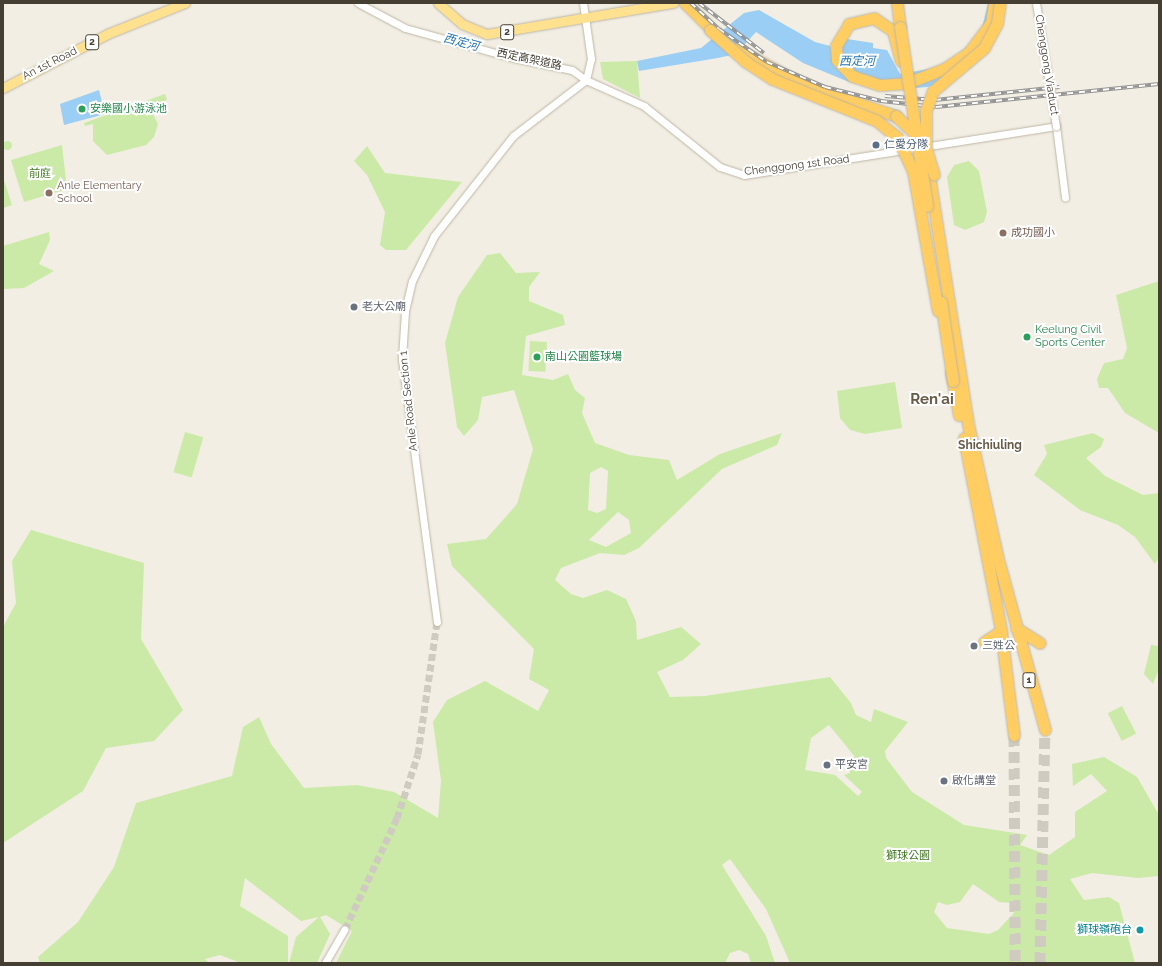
<!DOCTYPE html>
<meta charset="utf-8">
<style>
body{margin:0}
#map{position:relative;width:1162px;height:966px;overflow:hidden;background:#f2eee3;font-family:Raleway,"Noto Sans TC",sans-serif}
div>[style]{position:absolute}
[style*='--x']{left:calc(var(--x)*1px);top:calc(var(--y)*1px);width:calc(var(--w)*1px);rotate:calc(var(--a)*1deg)}
.green>*{inset:0;background:#cbeaa8;transform-origin:0 0}
.round{border-radius:50%}
.water>*{inset:0;background:#9acef4}
.minor-tunnel>*{height:7px;margin-top:-3.5px;transform-origin:0;background:repeating-linear-gradient(90deg,#cfcbc0 0 7px,transparent 0 10.5px)}
.highway-tunnel>*{height:11px;margin-top:-5.5px;transform-origin:0;background:repeating-linear-gradient(90deg,#cfcbc0 0 11px,transparent 0 16.5px)}
.roads{filter:drop-shadow(0 0 1px #beb6a5) drop-shadow(0 0 1px #beb6a5)}
.minor>*{height:7px;margin:-3.5px;padding:0 3.5px;transform-origin:3.5px;border-radius:3.5px;background:#fff}
.major>*{height:9px;margin:-4.5px;padding:0 4.5px;transform-origin:4.5px;border-radius:4.5px;background:#ffe18f}
.highway>*{height:11px;margin:-5.5px;padding:0 5.5px;transform-origin:5.5px;border-radius:5.5px;background:#ffcd61}
.rail>*{height:3.5px;margin-top:-1.75px;transform-origin:0;background:repeating-linear-gradient(90deg,#fff 0 6px,#939393 0 12px);box-sizing:border-box;border-block:1px solid #939393}
.bridges{filter:drop-shadow(0 0 1px #beb6a5) drop-shadow(0 0 1px #beb6a5)}
.minor-bridge>*{height:7px;margin:-3.5px;padding:0 3.5px;transform-origin:3.5px;border-radius:3.5px;background:#fff}
.highway-bridge>*{height:11px;margin:-5.5px;padding:0 5.5px;transform-origin:5.5px;border-radius:5.5px;background:#ffcd61}
.dots>*{width:11px;height:11px;translate:-50% -50%;box-sizing:border-box;border:2px solid #fff;border-radius:50%}
span{translate:-50% -50%;white-space:nowrap;text-align:center;line-height:1.15;-webkit-text-stroke:4px #fff;paint-order:stroke}
.shield-label span{padding:1px 3px;background:#fff;border:1px solid;border-radius:3px;-webkit-text-stroke-width:0}
.shield-label{font-size:10px;color:#443e33;font-weight:700}
.street-label{font-size:11px;color:#443e33}
.leisure-label{font-size:11px;color:#27864d}
.left{translate:0 -50%;text-align:left}
.service-label{font-size:11px;color:#4e5e75}
.park-label{font-size:11px;color:#427923}
.education-label{font-size:11px;color:#785e54}
.worship-label{font-size:11px;color:#5b616d}
.culture-label{font-size:11px;color:#0d838f}
.right{translate:-100% -50%;text-align:right}
.water-label{font-size:12px;color:#2777b5;font-style:italic}
.neighbourhood-label{font-size:12px;color:#685c49;font-weight:700}
.district-label{font-size:15px;color:#685c49;font-weight:700}
.frame{position:absolute;inset:0;border:4px solid #443e33;pointer-events:none}
</style>
<div id="map">
<div class="green">
<i style="clip-path:polygon(637px 61px,640px 98px,603px 79px,600px 62px)"></i>
<i style="clip-path:polygon(165px 94px,167px 100px,149px 106px,158px 124px,154px 137px,146px 145px,107px 155px,93px 141px,93px 124px,85px 126px,84px 123px)"></i>
<i class="round" style="left:2.5px;top:140.5px;width:9px;height:9px"></i>
<i style="clip-path:polygon(62px 145px,67px 189px,24px 202px,11px 160px)"></i>
<i style="clip-path:polygon(367px 146px,385px 173px,462px 182px,406px 250px,386px 250px,380px 245px,385px 212px,367px 175px,354px 161px)"></i>
<i style="clip-path:polygon(969px 161px,979px 171px,987px 212px,984px 222px,965px 230px,954px 225px,947px 177px,954px 165px)"></i>
<i style="clip-path:polygon(3px 177px,12px 205px,3px 208px)"></i>
<i style="clip-path:polygon(49px 232px,50px 240px,39px 264px,54px 271px,24px 288px,3px 289px,3px 246px)"></i>
<i style="clip-path:polygon(evenodd,500px 253px,516px 273px,540px 272px,529px 287px,529px 301px,563px 315px,565px 325px,526px 336px,522px 375px,553px 380px,568px 374px,575px 390px,585px 398px,582px 413px,595px 443px,629px 455px,669px 460px,677px 480px,720px 454px,782px 433px,777px 445px,722px 469px,639px 548px,624px 555px,600px 553px,561px 568px,555px 580px,571px 594px,583px 598px,607px 590px,626px 599px,636px 621px,637px 640px,681px 627px,701px 644px,683px 660px,657px 672px,670px 697px,705px 696px,830px 677px,851px 703px,856px 715px,871px 722px,874px 709px,908px 722px,885px 751px,886px 758px,912px 792px,964px 825px,1027px 835px,1020px 845px,1049px 855px,1075px 837px,1075px 812px,1107px 791px,1091px 774px,1073px 786px,1072px 764px,1104px 757px,1137px 777px,1159px 815px,1159px 876px,1138px 878px,1092px 873px,1070px 879px,1084px 900px,1109px 897px,1119px 903px,1135px 963px,790px 963px,766px 909px,730px 859px,722px 865px,766px 936px,775px 963px,751px 963px,748px 954px,739px 950px,730px 953px,725px 963px,336px 963px,352px 931px,326px 915px,320px 917px,330px 934px,317px 963px,289px 963px,296px 937px,319px 917px,301px 921px,245px 878px,240px 906px,288px 936px,288px 963px,241px 963px,220px 955px,205px 959px,209px 963px,40px 963px,38px 957px,78px 922px,114px 867px,136px 803px,232px 776px,243px 727px,259px 717px,271px 744px,304px 788px,357px 785px,394px 792px,438px 818px,441px 781px,433px 722px,447px 700px,485px 681px,538px 711px,549px 690px,529px 679px,534px 649px,452px 566px,447px 544px,486px 539px,517px 504px,533px 449px,514px 390px,482px 397px,478px 420px,464px 436px,457px 427px,445px 343px,458px 297px,487px 255px,500px 253px,601px 467px,608px 471px,606px 509px,597px 513px,588px 510px,590px 473px,601px 467px,500px 253px,618px 512px,629px 520px,631px 533px,606px 547px,589px 540px,618px 512px,500px 253px,829px 725px,855px 757px,847px 759px,850px 773px,844px 775px,862px 792px,858px 796px,835px 775px,805px 770px,811px 738px,829px 725px,500px 253px,973px 884px,999px 902px,1013px 903px,1014px 913px,998px 930px,989px 934px,947px 928px,934px 912px,938px 902px,947px 905px,960px 902px,973px 884px)"></i>
<i style="clip-path:polygon(1159px 281px,1159px 433px,1125px 413px,1108px 388px,1099px 388px,1097px 379px,1104px 363px,1123px 359px,1127px 348px,1116px 295px)"></i>
<i style="left:530px;top:341px;width:17px;height:30px;rotate:3deg"></i>
<i style="clip-path:polygon(895px 382px,902px 428px,865px 434px,850px 430px,840px 418px,837px 391px)"></i>
<i style="left:185px;top:432px;width:19px;height:42px;rotate:16deg"></i>
<i style="clip-path:polygon(1093px 433px,1104px 439px,1101px 447px,1086px 458px,1105px 476px,1143px 495px,1159px 493px,1159px 557px,1155px 564px,1135px 537px,1118px 525px,1080px 510px,1034px 475px,1047px 454px,1044px 445px)"></i>
<i style="clip-path:polygon(31px 530px,144px 563px,141px 639px,183px 710px,154px 741px,106px 748px,83px 791px,3px 843px,3px 627px,16px 603px,12px 561px)"></i>
<i style="clip-path:polygon(1151px 645px,1159px 646px,1159px 669px,1153px 684px,1144px 674px)"></i>
<i style="left:1122px;top:706px;width:31px;height:16px;rotate:63deg"></i>
</div>
<div class="water">
<i style="clip-path:polygon(988px 3px,1004px 3px,989px 48px,964px 73px,928px 87px,888px 90px,849px 82px,803px 63px,756px 32px,736px 54px,718px 58px,639px 71px,637px 61px,701px 48px,744px 13px,759px 10px,815px 42px,838px 48px,847px 39px,873px 43px,873px 48px,887px 50px,900px 74px,934px 68px,957px 57px,981px 32px)"></i>
<i style="clip-path:polygon(99px 90px,105px 114px,64px 125px,60px 104px)"></i>
</div>
<div class="minor-tunnel">
<i style="--x:345;--y:929;--w:123;--a:-64.9"></i>
<i style="--x:397;--y:818;--w:67;--a:-71.8"></i>
<i style="--x:418;--y:754;--w:133;--a:-81.8"></i>
</div>
<div class="highway-tunnel">
<i style="--x:1014;--y:735;--w:228;--a:89.7"></i>
<i style="--x:1040;--y:963;--w:233;--a:-88.8"></i>
</div>
<div class="roads">
<div class="minor">
<i style="--x:358;--y:3;--w:53;--a:28"></i>
<i style="--x:405;--y:28;--w:113;--a:15.4"></i>
<i style="--x:514;--y:58;--w:59;--a:11.7"></i>
<i style="--x:572;--y:70;--w:17;--a:36"></i>
<i style="--x:586;--y:80;--w:64;--a:24.1"></i>
<i style="--x:644;--y:106;--w:97;--a:38.8"></i>
<i style="--x:720;--y:167;--w:25;--a:18"></i>
<i style="--x:744;--y:175;--w:316;--a:-8.9"></i>
<i style="--x:1056;--y:126;--w:72;--a:82.8"></i>
<i style="--x:437;--y:622;--w:266;--a:-97.6"></i>
<i style="--x:402;--y:358;--w:47;--a:-86.3"></i>
<i style="--x:405;--y:311;--w:31;--a:-77"></i>
<i style="--x:412;--y:281;--w:50;--a:-63.9"></i>
<i style="--x:434;--y:236;--w:127;--a:-51.7"></i>
<i style="--x:513;--y:136;--w:92;--a:-37.5"></i>
<i style="--x:586;--y:80;--w:22;--a:-77"></i>
<i style="--x:591;--y:59;--w:57;--a:-98.1"></i>
<i style="--x:325;--y:963;--w:39;--a:-60"></i>
</div>
<div class="major">
<i style="--x:438;--y:3;--w:32;--a:41"></i>
<i style="--x:462;--y:24;--w:27;--a:22"></i>
<i style="--x:487;--y:34;--w:189;--a:-9.5"></i>
<i style="--x:3;--y:88;--w:117;--a:-27.4"></i>
<i style="--x:107;--y:34;--w:84;--a:-21.7"></i>
</div>
<div class="highway">
<i style="--x:685;--y:3;--w:47;--a:45"></i>
<i style="--x:897;--y:3;--w:24;--a:83"></i>
<i style="--x:737;--y:49;--w:78;--a:28.2"></i>
<i style="--x:806;--y:86;--w:95;--a:18.4"></i>
<i style="--x:901;--y:61;--w:31;--a:-105"></i>
<i style="--x:893;--y:31;--w:23;--a:-146"></i>
<i style="--x:874;--y:18;--w:26;--a:167"></i>
<i style="--x:849;--y:24;--w:26;--a:121"></i>
<i style="--x:836;--y:46;--w:14;--a:86"></i>
<i style="--x:837;--y:60;--w:22;--a:47"></i>
<i style="--x:852;--y:76;--w:29;--a:18"></i>
<i style="--x:880;--y:85;--w:27;--a:-4"></i>
<i style="--x:907;--y:83;--w:40;--a:-21"></i>
<i style="--x:944;--y:69;--w:30;--a:-34"></i>
<i style="--x:969;--y:52;--w:36;--a:-53"></i>
<i style="--x:991;--y:23;--w:20;--a:-81"></i>
<i style="--x:927;--y:162;--w:265;--a:81.1"></i>
<i style="--x:968;--y:424;--w:138;--a:77.5"></i>
<i style="--x:998;--y:559;--w:177;--a:74.6"></i>
<i style="--x:951;--y:372;--w:44;--a:79.5"></i>
<i style="--x:964;--y:438;--w:197;--a:79.1"></i>
<i style="--x:1001;--y:631;--w:105;--a:82.9"></i>
<i style="--x:1016;--y:628;--w:28;--a:32"></i>
<i style="--x:984;--y:642;--w:20;--a:-33"></i>
</div>
</div>
<div class="rail">
<i style="--x:691;--y:3;--w:38;--a:43"></i>
<i style="--x:719;--y:29;--w:58;--a:34.5"></i>
<i style="--x:767;--y:62;--w:63;--a:23.3"></i>
<i style="--x:825;--y:87;--w:58;--a:14"></i>
<i style="--x:881;--y:101;--w:55;--a:6.2"></i>
<i style="--x:936;--y:107;--w:224;--a:-5.9"></i>
<i style="--x:699;--y:3;--w:82;--a:37.6"></i>
<i style="--x:885;--y:96;--w:50;--a:4.6"></i>
<i style="--x:935;--y:100;--w:125;--a:-6"></i>
</div>
<div class="bridges">
<div class="minor-bridge">
<i style="--x:1036;--y:3;--w:125;--a:80.8"></i>
</div>
<div class="highway-bridge">
<i style="--x:900;--y:27;--w:181;--a:81.4"></i>
<i style="--x:710;--y:30;--w:48;--a:41.6"></i>
<i style="--x:746;--y:62;--w:31;--a:33"></i>
<i style="--x:772;--y:79;--w:113;--a:21.8"></i>
<i style="--x:877;--y:121;--w:26;--a:39"></i>
<i style="--x:897;--y:137;--w:38;--a:65"></i>
<i style="--x:913;--y:171;--w:142;--a:79.9"></i>
<i style="--x:896;--y:116;--w:38;--a:43"></i>
<i style="--x:924;--y:142;--w:34;--a:73"></i>
<i style="--x:926;--y:154;--w:44;--a:-90"></i>
<i style="--x:926;--y:110;--w:20;--a:-70"></i>
<i style="--x:933;--y:91;--w:67;--a:-40.1"></i>
<i style="--x:984;--y:48;--w:27;--a:-62"></i>
<i style="--x:997;--y:24;--w:21;--a:-82"></i>
<i style="--x:941;--y:302;--w:80;--a:81.4"></i>
</div>
</div>
<div class="dots">
<i style="left:82px;top:109px;background:#2e9e5b"></i>
<i style="left:876px;top:145px;background:#5c6f8a"></i>
<i style="left:49px;top:193px;background:#8d6e63"></i>
<i style="left:1003px;top:233px;background:#8d6e63"></i>
<i style="left:354px;top:307px;background:#6b7280"></i>
<i style="left:1027px;top:337px;background:#2e9e5b"></i>
<i style="left:537px;top:357px;background:#2e9e5b"></i>
<i style="left:974px;top:646px;background:#6b7280"></i>
<i style="left:827px;top:765px;background:#6b7280"></i>
<i style="left:944px;top:781px;background:#6b7280"></i>
<i style="left:1140px;top:930px;background:#0f9aa8"></i>
</div>
<div class="shield-label">
<span style="left:507px;top:32px">2</span>
<span style="left:92px;top:42px">2</span>
<span style="left:1029px;top:680px">1</span>
</div>
<div class="street-label">
<span style="left:529px;top:60px;rotate:12deg">西定高架道路</span>
<span style="left:50px;top:64px;rotate:-27deg">An 1st Road</span>
<span style="left:1046px;top:65px;rotate:81deg">Chenggong Viaduct</span>
<span style="left:797px;top:166px;rotate:-7deg">Chenggong 1st Road</span>
<span style="left:409px;top:401px;rotate:-96deg">Anle Road Section 1</span>
</div>
<div class="leisure-label">
<span class="left" style="left:90px;top:109px">安樂國小游泳池</span>
<span class="left" style="left:1035px;top:337px">Keelung Civil<br>Sports Center</span>
<span class="left" style="left:545px;top:357px">南山公園籃球場</span>
</div>
<div class="service-label">
<span class="left" style="left:884px;top:145px">仁愛分隊</span>
</div>
<div class="park-label">
<span style="left:40px;top:174px">前庭</span>
<span style="left:908px;top:856px">獅球公園</span>
</div>
<div class="education-label">
<span class="left" style="left:57px;top:193px">Anle Elementary<br>School</span>
<span class="left" style="left:1011px;top:233px">成功國小</span>
</div>
<div class="worship-label">
<span class="left" style="left:362px;top:307px">老大公廟</span>
<span class="left" style="left:982px;top:646px">三姓公</span>
<span class="left" style="left:835px;top:765px">平安宮</span>
<span class="left" style="left:952px;top:781px">啟化講堂</span>
</div>
<div class="culture-label">
<span class="right" style="left:1132px;top:930px">獅球嶺砲台</span>
</div>
<div class="water-label">
<span style="left:461px;top:43px;rotate:15deg">西定河</span>
<span style="left:857px;top:62px">西定河</span>
</div>
<div class="neighbourhood-label">
<span style="left:990px;top:446px">Shichiuling</span>
</div>
<div class="district-label">
<span style="left:932px;top:400px">Ren'ai</span>
</div>
<div class="frame"></div>
</div>
